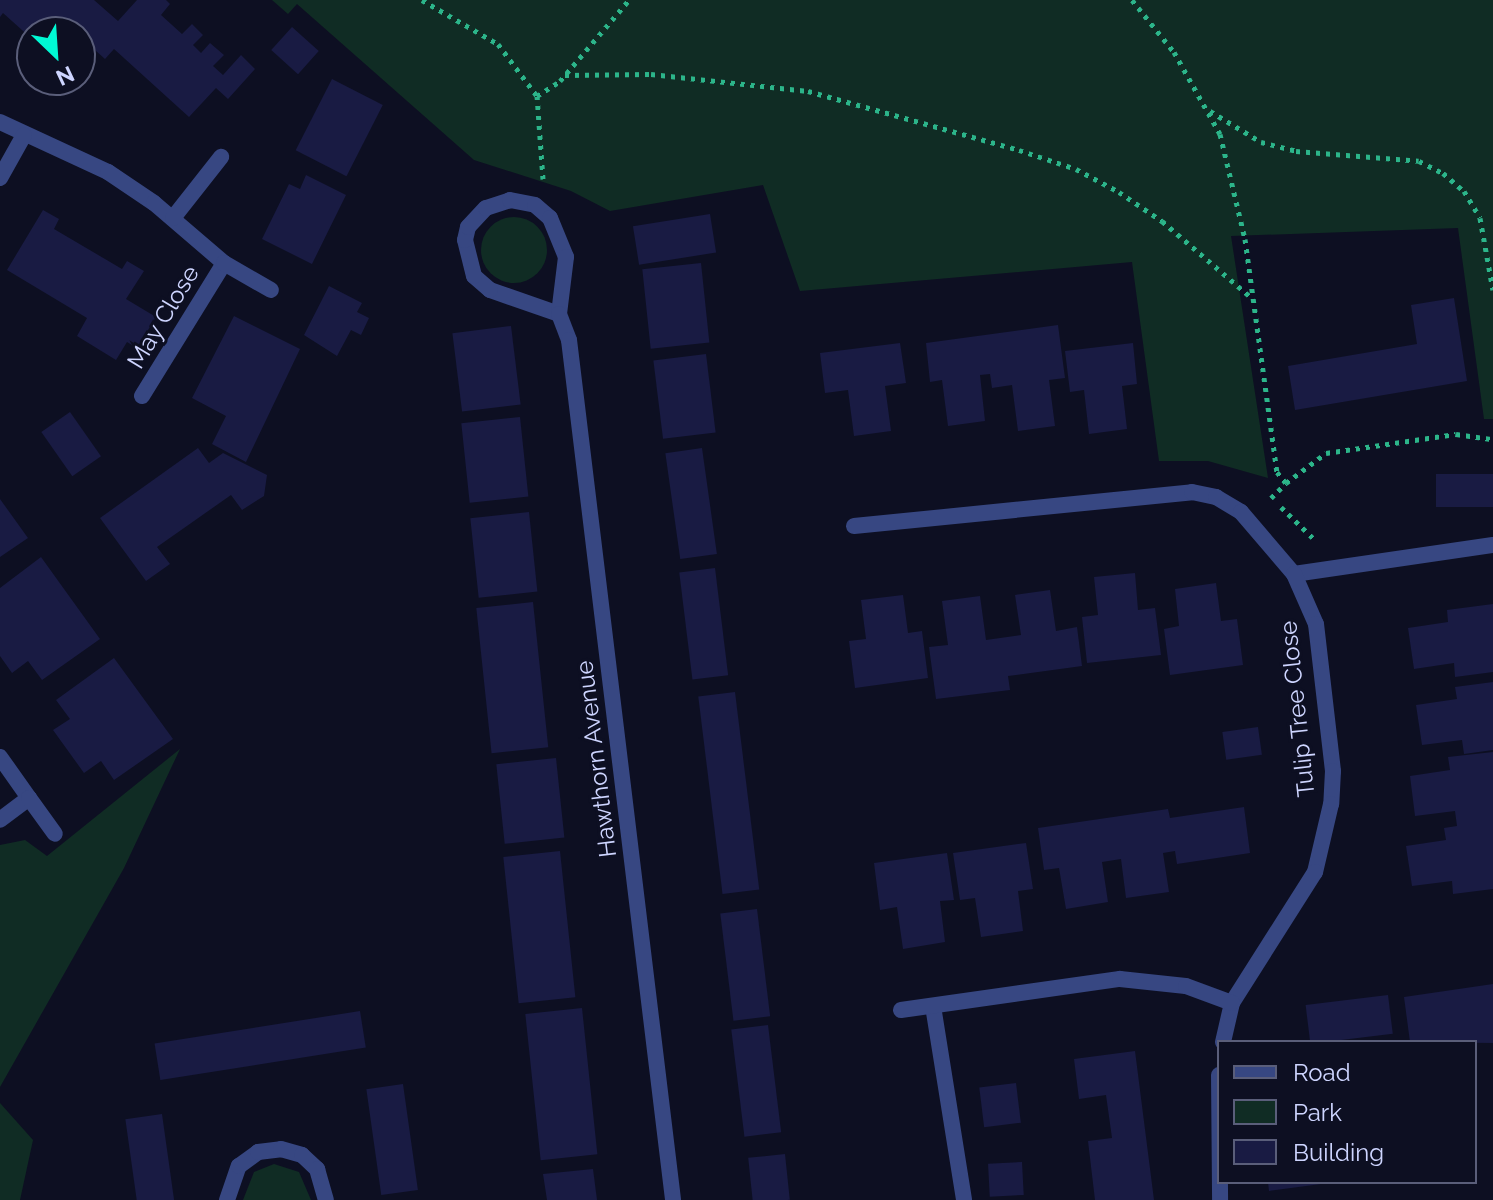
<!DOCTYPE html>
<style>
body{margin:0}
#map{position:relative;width:1493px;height:1200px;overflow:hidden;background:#0d0f22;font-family:Raleway,sans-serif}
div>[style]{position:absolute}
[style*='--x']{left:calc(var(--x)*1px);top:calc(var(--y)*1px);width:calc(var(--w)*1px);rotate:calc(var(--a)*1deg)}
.green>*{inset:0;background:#102c24}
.round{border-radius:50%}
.building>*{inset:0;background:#191b43;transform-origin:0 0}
.path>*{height:5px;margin-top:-2.5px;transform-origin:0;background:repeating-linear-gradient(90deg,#2cb58a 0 4px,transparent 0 10px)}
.service>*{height:16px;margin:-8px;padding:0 8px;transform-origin:8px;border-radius:8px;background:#374782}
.minor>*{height:16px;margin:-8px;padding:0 8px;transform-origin:8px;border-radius:8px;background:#374782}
span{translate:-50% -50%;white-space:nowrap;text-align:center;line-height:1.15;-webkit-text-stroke:6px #0d0f22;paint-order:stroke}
.street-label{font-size:24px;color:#ced5ff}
.legend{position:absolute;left:1217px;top:1040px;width:260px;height:144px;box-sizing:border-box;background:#0d0f22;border:2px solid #5a5e7a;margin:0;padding:10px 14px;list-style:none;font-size:24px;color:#ced5ff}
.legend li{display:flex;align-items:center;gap:16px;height:40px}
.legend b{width:40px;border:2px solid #5a5e7a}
.north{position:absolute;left:16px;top:16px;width:80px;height:80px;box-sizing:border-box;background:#0d0f22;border:2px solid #5a5e7a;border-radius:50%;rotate:155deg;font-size:22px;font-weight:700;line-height:32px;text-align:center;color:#ced5ff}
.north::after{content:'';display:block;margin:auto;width:28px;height:36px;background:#00f9d4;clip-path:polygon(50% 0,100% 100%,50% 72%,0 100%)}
</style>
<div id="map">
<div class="green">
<i style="clip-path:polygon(272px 0,1493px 0,1493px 419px,1484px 419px,1458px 228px,1231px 236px,1268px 478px,1208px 461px,1159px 461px,1132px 262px,800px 291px,763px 185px,610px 211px,571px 191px,474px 160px,297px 4px,288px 14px)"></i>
<i class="round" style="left:481px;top:217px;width:66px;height:66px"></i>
<i style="clip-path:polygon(180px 749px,124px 868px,0 1087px,0 845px,25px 840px,47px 856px)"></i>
<i style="clip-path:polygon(0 1103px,33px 1140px,20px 1200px,0 1200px)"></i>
<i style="clip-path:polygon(274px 1164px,299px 1172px,311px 1200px,243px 1200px,254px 1172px)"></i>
</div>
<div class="building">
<i style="clip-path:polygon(0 0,94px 0,118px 21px,137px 0,166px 0,170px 4px,161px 15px,182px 34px,192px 24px,203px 35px,193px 45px,201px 53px,210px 43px,224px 55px,213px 66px,223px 75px,241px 55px,255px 69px,228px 99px,216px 88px,189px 117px,114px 49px,105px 59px,68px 26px,62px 32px,32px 32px,32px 39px,3px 13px,0 17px)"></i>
<i style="left:292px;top:27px;width:36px;height:31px;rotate:42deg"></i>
<i style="left:332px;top:79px;width:57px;height:80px;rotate:27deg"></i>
<i style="clip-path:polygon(306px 175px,346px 195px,312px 264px,262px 239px,289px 184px,300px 189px)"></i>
<i style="clip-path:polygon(43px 210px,59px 219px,54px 229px,122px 269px,127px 261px,144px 271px,126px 299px,156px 317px,137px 348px,127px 342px,116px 360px,77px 336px,87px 318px,7px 270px)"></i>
<i style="left:710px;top:214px;width:39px;height:78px;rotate:81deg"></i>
<i style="left:701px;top:263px;width:80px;height:59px;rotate:84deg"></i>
<i style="clip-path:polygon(329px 286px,362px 303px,357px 312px,369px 318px,361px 335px,351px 330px,337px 356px,304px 335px)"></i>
<i style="clip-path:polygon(1454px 298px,1467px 381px,1295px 410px,1288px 366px,1417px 344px,1411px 305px)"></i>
<i style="clip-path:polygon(234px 316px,300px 349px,246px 462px,212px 444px,226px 416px,192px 398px)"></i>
<i style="clip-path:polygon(1058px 325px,1065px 378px,1049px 380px,1055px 426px,1018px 431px,1012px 385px,992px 388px,990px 374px,980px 375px,985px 421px,948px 426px,942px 380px,930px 382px,926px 343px)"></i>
<i style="left:511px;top:326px;width:79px;height:59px;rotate:83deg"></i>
<i style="clip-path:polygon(900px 343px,906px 383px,885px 386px,891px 431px,854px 436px,848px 390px,825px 393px,820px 353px)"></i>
<i style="clip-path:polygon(1133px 343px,1137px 384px,1122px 386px,1127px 429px,1089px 434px,1084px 390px,1070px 392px,1065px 351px)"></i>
<i style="left:706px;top:354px;width:79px;height:53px;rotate:83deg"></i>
<i style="left:70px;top:412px;width:54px;height:35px;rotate:55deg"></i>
<i style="left:520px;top:417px;width:80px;height:59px;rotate:84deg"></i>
<i style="clip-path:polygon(198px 448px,209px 463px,223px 453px,267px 475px,264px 496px,242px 510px,231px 495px,157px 547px,170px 564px,146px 581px,100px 518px)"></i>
<i style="left:702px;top:448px;width:107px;height:37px;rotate:82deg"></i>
<i style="left:1493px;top:474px;width:33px;height:57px;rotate:90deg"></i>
<i style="clip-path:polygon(0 499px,28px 538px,0 557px)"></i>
<i style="left:529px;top:512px;width:80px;height:59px;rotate:84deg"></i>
<i style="clip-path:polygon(41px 557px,100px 639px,42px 680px,28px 661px,12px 673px,0 656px,0 588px)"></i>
<i style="left:715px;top:568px;width:108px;height:36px;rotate:83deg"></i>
<i style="clip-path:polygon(1135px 573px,1138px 610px,1155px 608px,1161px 655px,1087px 663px,1082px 617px,1098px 615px,1094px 577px)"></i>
<i style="clip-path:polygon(1216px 583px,1221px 621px,1237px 619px,1243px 665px,1170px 675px,1164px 629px,1179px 626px,1175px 589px)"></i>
<i style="clip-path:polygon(1050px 590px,1056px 631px,1077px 627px,1082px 666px,1008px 676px,1010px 690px,936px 699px,929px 647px,948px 645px,942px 601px,980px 596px,986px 640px,1021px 635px,1015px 595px)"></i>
<i style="clip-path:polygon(903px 595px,908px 633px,922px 631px,928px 678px,855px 688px,849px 641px,866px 639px,861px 600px)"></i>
<i style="left:533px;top:602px;width:146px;height:57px;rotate:84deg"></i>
<i style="clip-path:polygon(1493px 604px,1493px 672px,1455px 677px,1454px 663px,1414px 669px,1408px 628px,1448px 622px,1447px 610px)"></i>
<i style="clip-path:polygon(114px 658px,173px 739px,114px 780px,101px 761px,84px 773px,53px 730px,70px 719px,56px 700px)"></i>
<i style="clip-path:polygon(1493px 682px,1493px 750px,1464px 754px,1462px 740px,1422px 745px,1416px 705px,1457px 699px,1455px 687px)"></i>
<i style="left:735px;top:692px;width:199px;height:37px;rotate:83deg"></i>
<i style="left:1258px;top:727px;width:28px;height:36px;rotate:82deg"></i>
<i style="clip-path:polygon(1493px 752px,1493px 889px,1453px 894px,1452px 881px,1412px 886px,1406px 846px,1446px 840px,1444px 828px,1457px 826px,1455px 811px,1415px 816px,1410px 776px,1450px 770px,1448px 757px)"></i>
<i style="left:556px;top:758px;width:80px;height:60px;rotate:84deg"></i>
<i style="clip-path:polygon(1244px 807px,1250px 853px,1177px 864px,1175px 851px,1163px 853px,1169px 892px,1126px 898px,1121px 859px,1102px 862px,1108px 902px,1066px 909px,1059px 868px,1044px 870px,1038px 828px,1168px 809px,1170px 818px)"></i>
<i style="clip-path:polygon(1026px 843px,1033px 889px,1018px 891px,1023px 931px,981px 937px,975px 898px,960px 900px,953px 853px)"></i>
<i style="left:560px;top:851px;width:147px;height:57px;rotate:84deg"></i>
<i style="clip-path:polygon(947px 853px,954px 900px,940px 901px,945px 942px,903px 949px,897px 907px,880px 910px,874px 863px)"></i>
<i style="left:757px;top:909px;width:108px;height:37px;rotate:83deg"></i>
<i style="clip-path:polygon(1493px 984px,1493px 1043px,1410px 1042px,1404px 997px)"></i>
<i style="left:1388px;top:995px;width:39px;height:83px;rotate:83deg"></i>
<i style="left:582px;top:1008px;width:147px;height:57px;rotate:84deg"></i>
<i style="left:360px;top:1011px;width:37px;height:208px;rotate:81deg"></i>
<i style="left:768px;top:1025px;width:108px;height:37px;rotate:83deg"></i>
<i style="clip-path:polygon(1135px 1051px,1154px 1200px,1095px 1200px,1088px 1141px,1112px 1138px,1106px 1095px,1079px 1099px,1074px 1059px)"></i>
<i style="left:1016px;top:1083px;width:40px;height:37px;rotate:83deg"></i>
<i style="left:403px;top:1084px;width:107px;height:37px;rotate:82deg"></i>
<i style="left:162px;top:1114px;width:87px;height:37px;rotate:82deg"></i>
<i style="left:785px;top:1154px;width:46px;height:37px;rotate:84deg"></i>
<i style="left:1022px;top:1162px;width:33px;height:34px;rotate:87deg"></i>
<i style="clip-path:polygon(593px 1169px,597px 1200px,547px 1200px,543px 1174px)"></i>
<i style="clip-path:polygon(1268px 1182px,1321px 1182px,1321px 1184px,1269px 1191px)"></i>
</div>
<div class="path">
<i style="--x:422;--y:0;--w:88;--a:30.1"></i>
<i style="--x:498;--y:44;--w:65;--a:53.1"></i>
<i style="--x:1132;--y:0;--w:67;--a:51.1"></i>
<i style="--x:1174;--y:52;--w:94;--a:60.7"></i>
<i style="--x:1220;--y:134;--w:108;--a:76.6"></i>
<i style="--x:1245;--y:239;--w:235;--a:82.2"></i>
<i style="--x:1277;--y:472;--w:14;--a:51"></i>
<i style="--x:1286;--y:483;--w:50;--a:-36.9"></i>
<i style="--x:1326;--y:453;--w:131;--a:-8.3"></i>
<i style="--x:1456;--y:434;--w:37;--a:8"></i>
<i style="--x:565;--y:75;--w:86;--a:-0.7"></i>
<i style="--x:651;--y:74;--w:158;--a:6.2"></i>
<i style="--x:808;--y:91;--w:219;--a:15.6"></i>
<i style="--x:1019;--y:150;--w:60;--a:18.4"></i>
<i style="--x:1076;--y:169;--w:49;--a:28.1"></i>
<i style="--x:1119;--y:192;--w:52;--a:34"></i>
<i style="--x:1162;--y:221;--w:120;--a:40.6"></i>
<i style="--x:1210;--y:111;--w:60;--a:31.3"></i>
<i style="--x:1261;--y:142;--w:36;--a:14"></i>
<i style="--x:1296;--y:151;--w:123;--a:4.6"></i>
<i style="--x:1419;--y:161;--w:27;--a:27"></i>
<i style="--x:1443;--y:173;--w:28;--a:41"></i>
<i style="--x:1464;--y:191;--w:31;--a:59"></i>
<i style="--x:1480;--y:218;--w:73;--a:79.8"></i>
<i style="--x:543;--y:179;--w:83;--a:-94.1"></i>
<i style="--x:537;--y:96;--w:27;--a:-33"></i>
<i style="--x:560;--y:81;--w:106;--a:-49.6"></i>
<i style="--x:1271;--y:498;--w:21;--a:-45"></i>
<i style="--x:1281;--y:507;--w:46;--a:44.1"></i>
</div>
<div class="service">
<i style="--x:142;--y:396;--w:156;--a:-58.3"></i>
<i style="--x:1294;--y:574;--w:201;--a:-8.3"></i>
<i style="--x:933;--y:1006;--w:196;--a:80.9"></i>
</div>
<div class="minor">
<i style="--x:0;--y:122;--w:119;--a:24.8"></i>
<i style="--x:108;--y:172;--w:55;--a:34"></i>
<i style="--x:154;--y:203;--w:92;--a:40.6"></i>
<i style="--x:224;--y:263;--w:54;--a:29.9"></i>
<i style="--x:0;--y:178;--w:49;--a:-60.8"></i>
<i style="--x:173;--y:218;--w:78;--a:-51.8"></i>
<i style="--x:559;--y:314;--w:73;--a:-160.8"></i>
<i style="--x:490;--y:290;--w:21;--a:-139"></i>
<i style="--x:474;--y:276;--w:37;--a:-104"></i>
<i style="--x:465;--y:240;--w:13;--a:-77"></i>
<i style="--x:468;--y:227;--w:26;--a:-47"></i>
<i style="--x:486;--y:208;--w:25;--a:-18"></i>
<i style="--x:510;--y:200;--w:25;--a:11"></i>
<i style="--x:535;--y:205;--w:20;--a:41"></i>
<i style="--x:550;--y:218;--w:42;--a:67.7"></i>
<i style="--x:566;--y:257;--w:57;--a:97"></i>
<i style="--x:559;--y:314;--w:28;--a:69"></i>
<i style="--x:569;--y:340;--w:866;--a:83.1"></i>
<i style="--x:854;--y:526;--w:340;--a:-5.7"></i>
<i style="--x:1192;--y:492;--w:25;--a:12"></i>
<i style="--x:1216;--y:497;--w:29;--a:31"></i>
<i style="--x:1241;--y:512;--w:82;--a:49.5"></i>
<i style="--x:1294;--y:574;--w:55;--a:66.3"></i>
<i style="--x:1316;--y:624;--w:148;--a:83.4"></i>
<i style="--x:1333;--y:771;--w:33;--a:93"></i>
<i style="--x:1331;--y:804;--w:70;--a:103.2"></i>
<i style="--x:1315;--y:872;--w:155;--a:122.4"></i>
<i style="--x:1232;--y:1003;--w:40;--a:103"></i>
<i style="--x:0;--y:757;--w:50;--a:54.7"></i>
<i style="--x:29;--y:798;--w:36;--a:143"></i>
<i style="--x:29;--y:798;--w:44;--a:54.2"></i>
<i style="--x:901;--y:1010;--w:221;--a:-8.1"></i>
<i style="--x:1120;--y:979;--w:66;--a:6.1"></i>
<i style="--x:1186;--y:986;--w:49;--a:20.3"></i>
<i style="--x:1219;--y:1075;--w:125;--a:89.5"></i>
<i style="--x:227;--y:1200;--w:36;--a:-71"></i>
<i style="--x:239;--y:1166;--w:24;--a:-36"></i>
<i style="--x:258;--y:1152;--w:23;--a:-7"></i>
<i style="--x:281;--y:1149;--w:22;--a:16"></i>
<i style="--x:302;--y:1155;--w:21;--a:43"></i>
<i style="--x:317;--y:1169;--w:32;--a:74"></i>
</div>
<div class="street-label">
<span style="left:163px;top:317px;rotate:-59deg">May Close</span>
<span style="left:1297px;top:709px;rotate:-96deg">Tulip Tree Close</span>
<span style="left:596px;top:759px;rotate:-97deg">Hawthorn Avenue</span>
</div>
<ul class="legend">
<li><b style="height:10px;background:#374782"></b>Road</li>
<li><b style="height:22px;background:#102c24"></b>Park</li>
<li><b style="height:22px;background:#191b43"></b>Building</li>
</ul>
<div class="north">N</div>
</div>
